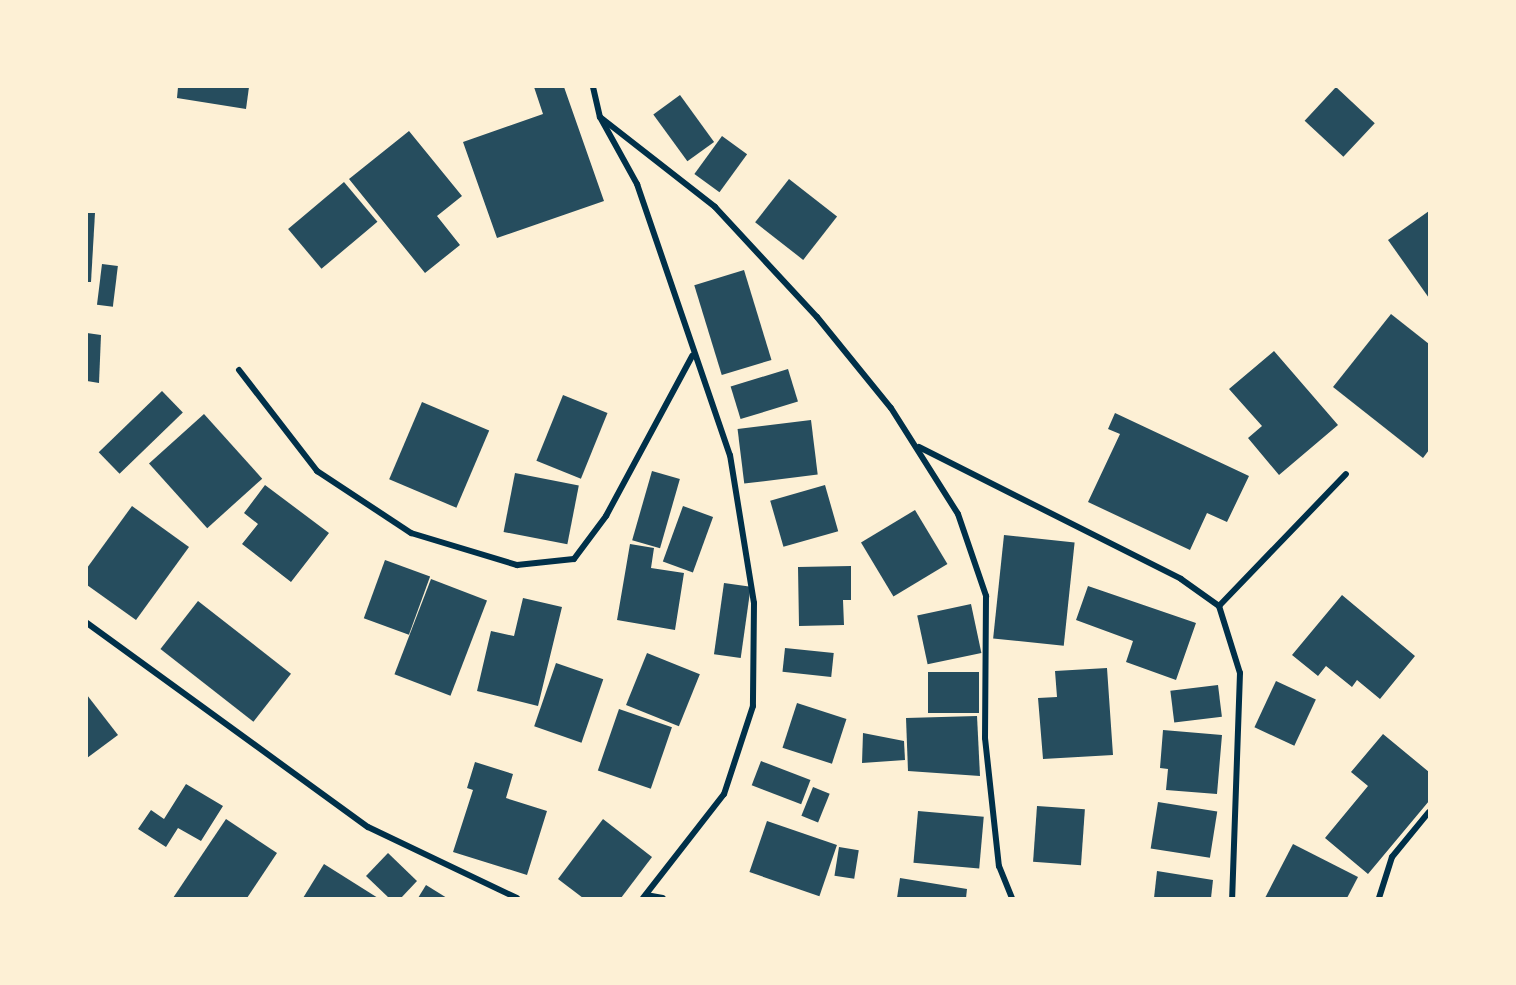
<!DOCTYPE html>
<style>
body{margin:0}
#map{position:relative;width:1516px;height:985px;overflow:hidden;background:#fdf0d5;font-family:"DM Sans",sans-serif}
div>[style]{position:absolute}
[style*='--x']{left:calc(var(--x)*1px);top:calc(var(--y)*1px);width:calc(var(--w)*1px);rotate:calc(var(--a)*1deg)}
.building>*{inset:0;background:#264d5e;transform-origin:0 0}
.minor>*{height:6px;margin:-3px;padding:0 3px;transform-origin:3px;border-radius:3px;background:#003049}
span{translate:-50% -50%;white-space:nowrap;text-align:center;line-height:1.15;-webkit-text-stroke:4.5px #fdf0d5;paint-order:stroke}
.frame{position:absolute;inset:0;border:88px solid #fdf0d5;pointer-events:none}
</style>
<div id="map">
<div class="building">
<i style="clip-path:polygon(178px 87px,249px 87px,246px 109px,177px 98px)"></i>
<i style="clip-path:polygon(534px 87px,564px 87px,604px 201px,497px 238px,463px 142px,543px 114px)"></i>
<i style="left:1336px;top:87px;width:53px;height:46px;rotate:43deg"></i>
<i style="left:680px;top:95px;width:58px;height:33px;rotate:54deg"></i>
<i style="clip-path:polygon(409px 131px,462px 196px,437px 216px,460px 245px,425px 273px,349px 179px)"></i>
<i style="left:722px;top:136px;width:31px;height:47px;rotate:36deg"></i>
<i style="left:789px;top:179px;width:61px;height:55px;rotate:38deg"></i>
<i style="left:344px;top:182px;width:52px;height:73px;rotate:50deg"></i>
<i style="clip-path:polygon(1429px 211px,1429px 298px,1388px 240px)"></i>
<i style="clip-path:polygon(87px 213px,95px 213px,91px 282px,87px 282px)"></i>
<i style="left:102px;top:264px;width:16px;height:41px;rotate:7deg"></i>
<i style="left:744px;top:270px;width:94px;height:52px;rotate:73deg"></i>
<i style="clip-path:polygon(1391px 314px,1429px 344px,1429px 450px,1423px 458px,1333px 387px)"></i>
<i style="clip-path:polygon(87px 333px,101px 335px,99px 383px,87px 381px)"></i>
<i style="clip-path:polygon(1274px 351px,1338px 425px,1279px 475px,1248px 438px,1262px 426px,1229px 389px)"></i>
<i style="left:788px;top:369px;width:34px;height:60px;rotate:73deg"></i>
<i style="left:162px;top:391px;width:30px;height:88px;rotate:46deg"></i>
<i style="left:563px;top:395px;width:48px;height:71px;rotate:22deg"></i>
<i style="left:422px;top:402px;width:73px;height:84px;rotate:23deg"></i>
<i style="clip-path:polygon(1115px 413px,1249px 476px,1227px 522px,1207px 513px,1190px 550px,1088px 502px,1120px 434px,1108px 429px)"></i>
<i style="left:204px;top:414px;width:87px;height:74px;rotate:48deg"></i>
<i style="left:811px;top:420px;width:55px;height:74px;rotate:83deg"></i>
<i style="left:652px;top:471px;width:29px;height:72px;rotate:16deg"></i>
<i style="left:515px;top:473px;width:65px;height:60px;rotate:11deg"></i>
<i style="clip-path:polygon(265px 485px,329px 533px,291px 582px,242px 544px,258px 524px,244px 513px)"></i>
<i style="left:825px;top:485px;width:48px;height:57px;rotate:74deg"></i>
<i style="clip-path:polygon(132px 506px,189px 547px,136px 620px,87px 585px,87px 568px)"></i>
<i style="left:683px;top:506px;width:32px;height:59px;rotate:20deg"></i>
<i style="left:915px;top:510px;width:63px;height:63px;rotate:59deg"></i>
<i style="left:1004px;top:535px;width:71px;height:104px;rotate:6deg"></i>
<i style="clip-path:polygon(630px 544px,654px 548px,651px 568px,684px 573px,675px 630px,617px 620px)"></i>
<i style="left:385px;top:560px;width:48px;height:62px;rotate:20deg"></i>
<i style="clip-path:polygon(851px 566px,851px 600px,843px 600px,844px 625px,799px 626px,798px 567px)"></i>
<i style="left:431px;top:579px;width:60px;height:102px;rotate:21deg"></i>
<i style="left:724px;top:583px;width:27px;height:72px;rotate:8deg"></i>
<i style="clip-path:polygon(1088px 586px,1196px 623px,1176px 680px,1126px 662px,1133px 641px,1076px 620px)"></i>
<i style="clip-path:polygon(1342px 595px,1415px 656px,1380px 699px,1357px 680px,1352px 687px,1326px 666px,1318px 676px,1292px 655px)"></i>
<i style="clip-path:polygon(523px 598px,562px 607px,538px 706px,477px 691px,491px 631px,514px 636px)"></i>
<i style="left:198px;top:601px;width:118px;height:61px;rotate:38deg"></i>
<i style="left:971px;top:604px;width:50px;height:55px;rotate:78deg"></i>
<i style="left:785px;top:648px;width:49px;height:24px;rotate:6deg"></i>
<i style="left:647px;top:653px;width:57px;height:56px;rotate:22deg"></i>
<i style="left:556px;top:663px;width:50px;height:67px;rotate:19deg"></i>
<i style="clip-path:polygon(1107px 668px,1113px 755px,1043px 759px,1038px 698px,1057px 697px,1055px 671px)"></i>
<i style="left:979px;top:672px;width:41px;height:51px;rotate:90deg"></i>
<i style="left:1276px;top:681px;width:44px;height:51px;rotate:25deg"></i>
<i style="left:1218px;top:685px;width:32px;height:48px;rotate:83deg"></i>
<i style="clip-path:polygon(87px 695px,118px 735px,87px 758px)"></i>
<i style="left:797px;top:703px;width:52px;height:47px;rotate:18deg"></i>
<i style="left:619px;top:709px;width:56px;height:65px;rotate:19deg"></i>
<i style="clip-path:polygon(977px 716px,980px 776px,908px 771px,906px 718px)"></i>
<i style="clip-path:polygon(1163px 730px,1222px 735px,1217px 794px,1166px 790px,1168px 769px,1160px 768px)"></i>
<i style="clip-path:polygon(863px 733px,904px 741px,905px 760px,862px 763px)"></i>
<i style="clip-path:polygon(1383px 734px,1429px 772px,1429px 801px,1368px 874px,1325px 838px,1368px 786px,1351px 772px)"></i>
<i style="left:761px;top:761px;width:53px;height:26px;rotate:21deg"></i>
<i style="clip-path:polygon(475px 762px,513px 774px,506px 798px,547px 811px,527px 875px,453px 852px,473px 790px,467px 788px)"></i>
<i style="clip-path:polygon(186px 784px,223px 806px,201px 841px,178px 828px,166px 847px,138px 829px,151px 810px,164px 819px)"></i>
<i style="left:813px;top:787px;width:18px;height:31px;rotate:22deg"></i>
<i style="left:1158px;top:802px;width:60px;height:47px;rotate:9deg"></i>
<i style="left:1037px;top:806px;width:48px;height:56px;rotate:4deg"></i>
<i style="left:918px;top:811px;width:66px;height:52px;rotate:5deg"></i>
<i style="clip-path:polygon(226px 819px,277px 853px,247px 898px,173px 898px)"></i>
<i style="clip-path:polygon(603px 819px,652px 857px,621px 898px,583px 898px,558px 879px)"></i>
<i style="left:767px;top:821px;width:74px;height:54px;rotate:19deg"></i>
<i style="clip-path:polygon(1293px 844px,1358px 877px,1347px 898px,1265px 898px)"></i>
<i style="left:839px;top:847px;width:20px;height:29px;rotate:9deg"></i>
<i style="clip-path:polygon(388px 853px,417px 881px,401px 898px,389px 898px,366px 876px)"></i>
<i style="clip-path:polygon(324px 864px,378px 898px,303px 898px)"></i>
<i style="clip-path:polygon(1157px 871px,1213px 880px,1211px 898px,1154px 898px)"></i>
<i style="clip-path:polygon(900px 878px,967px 889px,966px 898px,897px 898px)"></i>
<i style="clip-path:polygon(426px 885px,447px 898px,418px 898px)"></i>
</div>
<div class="minor">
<i style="--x:593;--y:87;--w:31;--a:77"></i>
<i style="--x:600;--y:117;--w:77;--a:61.1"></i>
<i style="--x:637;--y:184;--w:287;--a:71.1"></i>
<i style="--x:730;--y:455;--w:150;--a:80.8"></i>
<i style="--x:754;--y:603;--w:103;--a:90.6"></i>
<i style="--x:753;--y:706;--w:93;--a:108.2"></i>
<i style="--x:724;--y:794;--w:132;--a:127.9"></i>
<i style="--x:600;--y:117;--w:146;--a:38"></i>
<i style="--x:715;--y:207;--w:150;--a:47.2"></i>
<i style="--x:817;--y:317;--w:117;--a:50.9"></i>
<i style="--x:891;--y:408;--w:125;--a:57.7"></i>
<i style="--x:958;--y:514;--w:87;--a:71.1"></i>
<i style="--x:986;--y:596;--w:142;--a:90.4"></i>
<i style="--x:985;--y:738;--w:129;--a:83.8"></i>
<i style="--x:999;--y:866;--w:35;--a:68"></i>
<i style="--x:239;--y:370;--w:128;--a:52.3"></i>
<i style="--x:317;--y:471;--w:113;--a:33.4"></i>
<i style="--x:411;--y:533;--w:111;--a:16.8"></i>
<i style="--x:517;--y:565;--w:57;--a:-6"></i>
<i style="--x:574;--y:559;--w:54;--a:-53.3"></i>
<i style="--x:606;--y:516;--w:182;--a:-61.7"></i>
<i style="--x:919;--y:447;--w:293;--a:26.7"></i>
<i style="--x:1181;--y:579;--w:47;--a:35.4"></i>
<i style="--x:1219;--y:606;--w:70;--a:72.6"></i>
<i style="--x:1240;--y:673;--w:225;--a:92"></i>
<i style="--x:1219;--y:606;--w:183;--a:-46.1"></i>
<i style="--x:87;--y:623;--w:347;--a:36"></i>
<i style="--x:368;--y:827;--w:165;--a:25.5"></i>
<i style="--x:646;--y:895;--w:17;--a:10"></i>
<i style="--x:1379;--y:898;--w:43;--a:-72.4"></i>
<i style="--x:1392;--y:857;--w:58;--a:-50.6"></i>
</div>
<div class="frame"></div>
</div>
